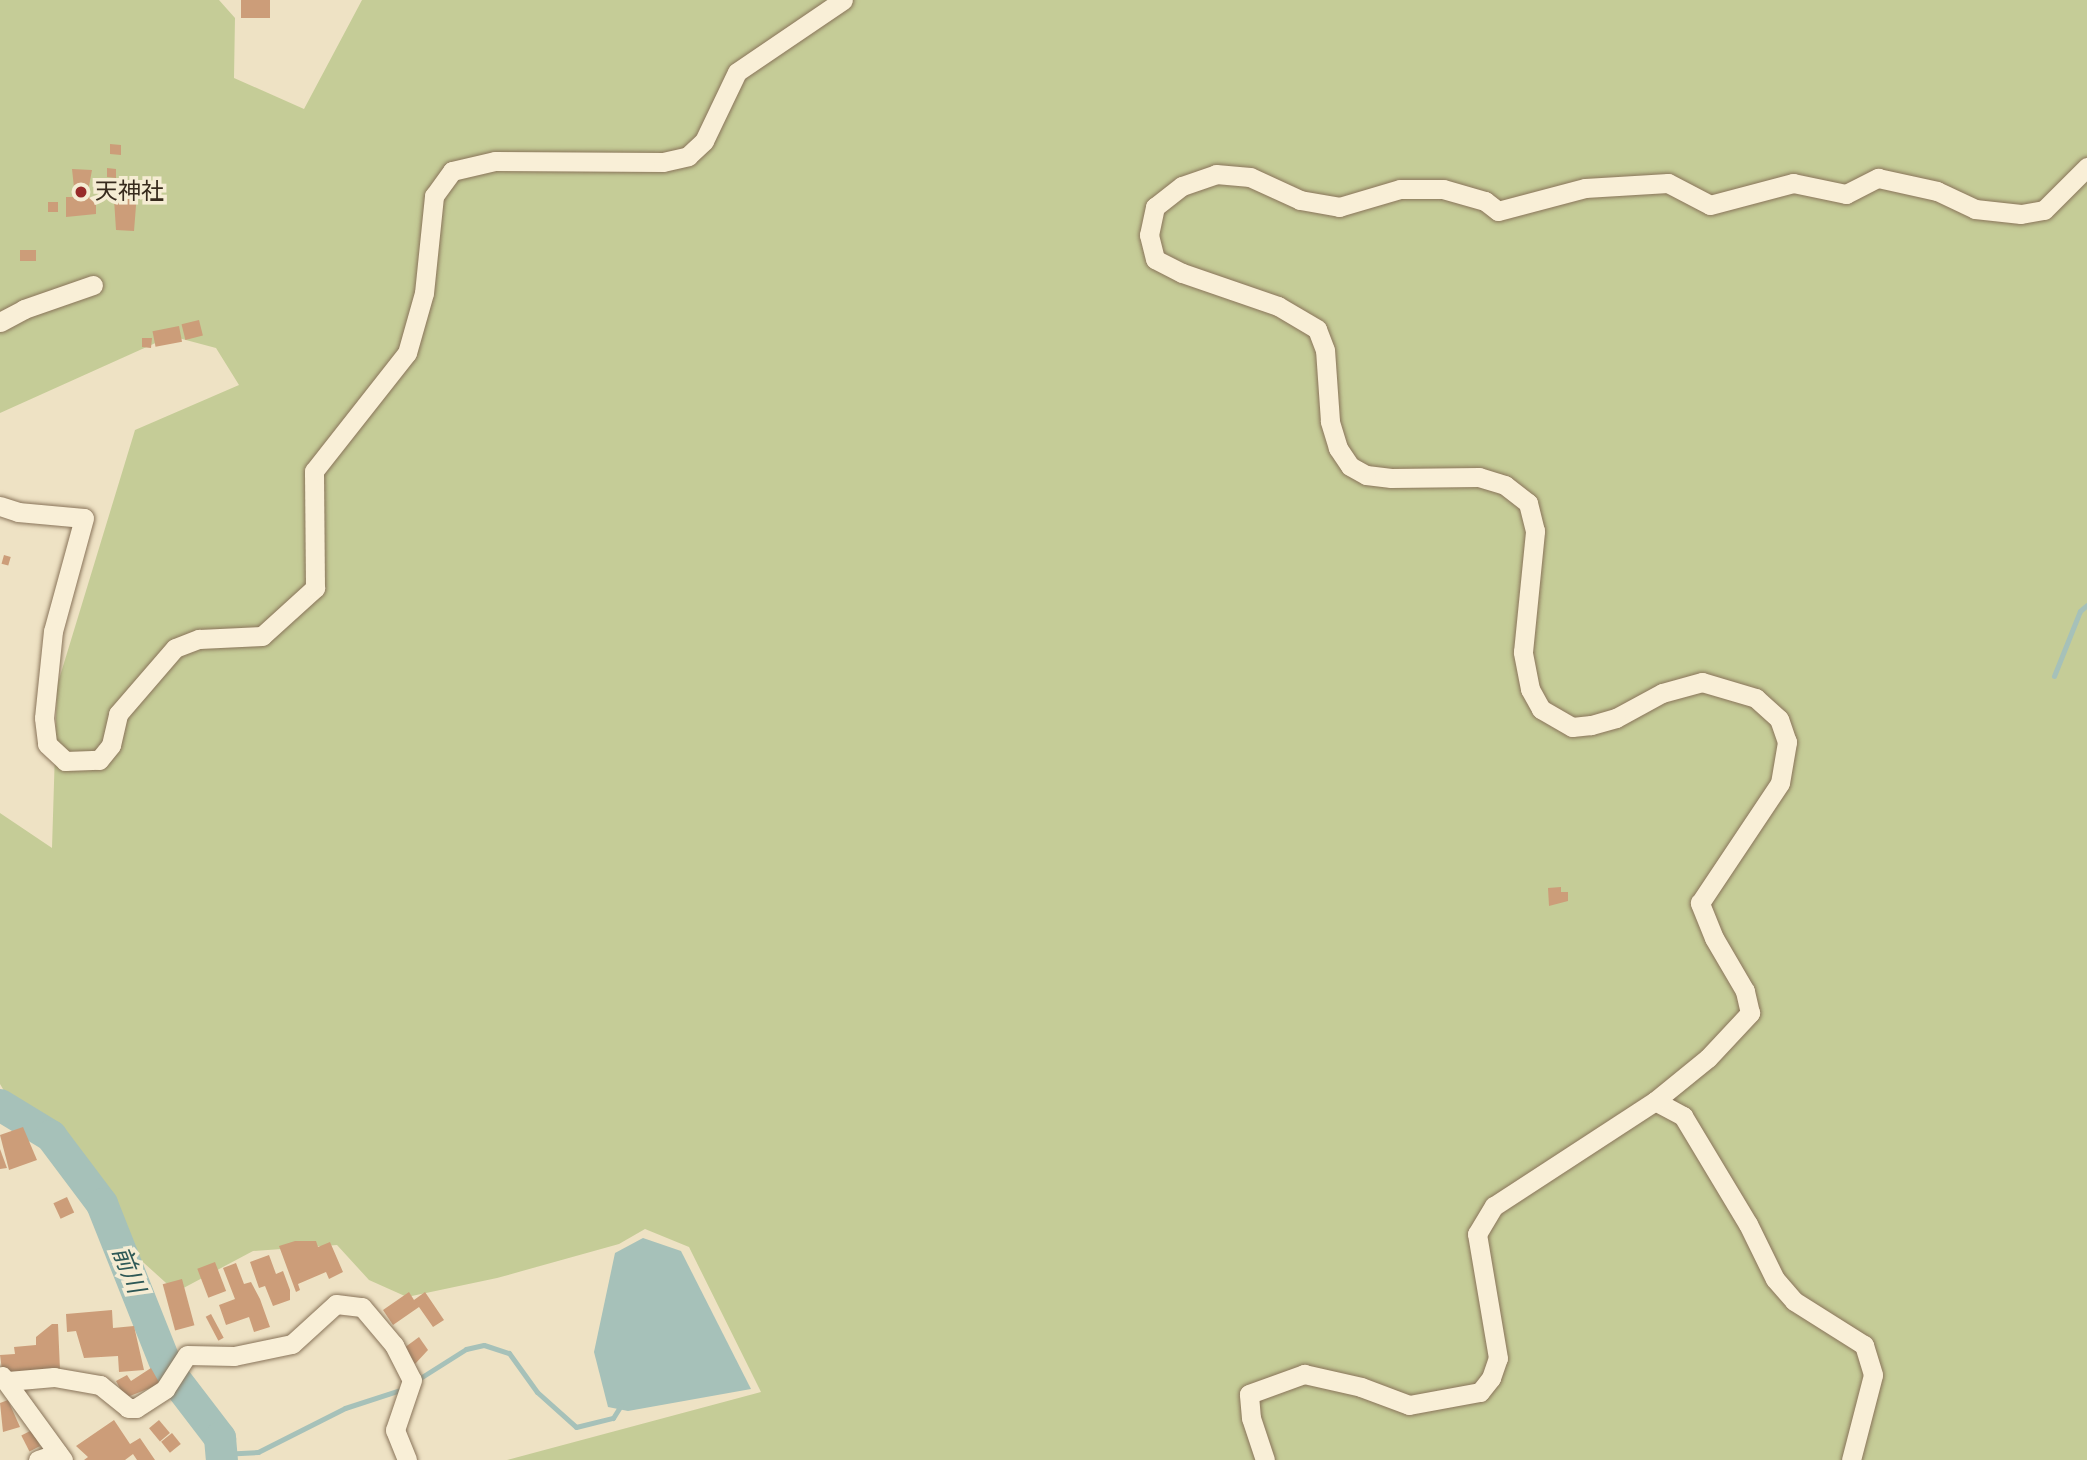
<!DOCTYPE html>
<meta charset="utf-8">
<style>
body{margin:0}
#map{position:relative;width:2087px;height:1460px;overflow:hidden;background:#eee2c4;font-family:"Times New Roman","Noto Sans JP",serif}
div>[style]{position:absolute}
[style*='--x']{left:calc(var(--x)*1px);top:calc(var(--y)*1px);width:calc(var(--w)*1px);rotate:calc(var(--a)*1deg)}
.green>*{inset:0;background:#c5cc97}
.water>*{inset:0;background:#a6c1b9}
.stream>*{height:5px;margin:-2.5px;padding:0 2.5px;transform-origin:2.5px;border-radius:2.5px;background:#a6c1b9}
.river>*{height:32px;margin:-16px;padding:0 16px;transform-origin:16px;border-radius:16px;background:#a6c1b9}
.building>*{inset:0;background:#cc9d79;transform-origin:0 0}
.roads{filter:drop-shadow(0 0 2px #89745a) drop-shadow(0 0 2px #89745a)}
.street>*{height:19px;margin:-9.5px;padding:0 9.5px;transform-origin:9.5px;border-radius:9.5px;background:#f9efd7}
.dots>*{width:19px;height:19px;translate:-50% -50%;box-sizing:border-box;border:4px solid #f5ecd3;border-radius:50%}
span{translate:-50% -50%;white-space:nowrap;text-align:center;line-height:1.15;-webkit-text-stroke:7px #f5ecd3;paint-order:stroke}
.poi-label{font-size:23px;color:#382b1e}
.left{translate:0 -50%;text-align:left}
.water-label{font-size:24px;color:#2d5856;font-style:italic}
</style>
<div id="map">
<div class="green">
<i style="clip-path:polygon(0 0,219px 0,235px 18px,234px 78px,304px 109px,362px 0,2087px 0,2087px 1460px,507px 1460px,761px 1392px,689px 1247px,645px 1229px,619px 1244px,497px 1278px,407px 1297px,369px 1280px,337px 1245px,253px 1251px,176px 1292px,133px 1253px,64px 1167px,29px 1133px,0 1084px,0 813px,52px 848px,57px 686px,135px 430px,239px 385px,216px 348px,171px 336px,0 413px)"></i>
</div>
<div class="water">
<i style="clip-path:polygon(643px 1238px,681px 1251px,751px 1389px,628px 1411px,608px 1407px,594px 1352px,615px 1253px)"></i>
</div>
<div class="stream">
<i style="--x:2054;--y:676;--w:70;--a:-68.2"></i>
<i style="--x:2080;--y:611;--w:9;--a:-41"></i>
<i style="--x:417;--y:1380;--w:58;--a:-32.3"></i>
<i style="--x:466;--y:1349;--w:18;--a:-13"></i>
<i style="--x:484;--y:1345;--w:26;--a:18"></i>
<i style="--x:509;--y:1353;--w:48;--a:54.3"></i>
<i style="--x:537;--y:1392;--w:52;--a:41.9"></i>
<i style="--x:576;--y:1427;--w:38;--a:-14"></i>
<i style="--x:613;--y:1418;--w:15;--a:-58"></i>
<i style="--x:221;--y:1454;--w:37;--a:-3"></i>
<i style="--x:258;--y:1452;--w:97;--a:-26.8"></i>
<i style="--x:345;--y:1408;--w:61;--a:-18.1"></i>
</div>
<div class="river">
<i style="--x:0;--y:1105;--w:60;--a:31.3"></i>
<i style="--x:51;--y:1136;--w:85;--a:53.1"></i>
<i style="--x:102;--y:1204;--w:179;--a:68.3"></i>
<i style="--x:168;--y:1370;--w:86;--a:52.6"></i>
<i style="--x:220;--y:1438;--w:22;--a:85"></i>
</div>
<div class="building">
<i style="left:241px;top:0;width:29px;height:18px"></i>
<i style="clip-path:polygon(110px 144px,121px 145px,121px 155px,110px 154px)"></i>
<i style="clip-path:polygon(107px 168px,116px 169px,116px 178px,107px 177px)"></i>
<i style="clip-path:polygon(72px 169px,92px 170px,87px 197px,96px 197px,96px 214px,66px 217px,66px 197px,75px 197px)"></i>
<i style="clip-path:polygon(119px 192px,137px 193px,134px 231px,116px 230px,114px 199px,119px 199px)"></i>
<i style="left:48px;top:202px;width:10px;height:10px"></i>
<i style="left:20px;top:250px;width:16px;height:11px"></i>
<i style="left:199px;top:320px;width:16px;height:18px;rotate:76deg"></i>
<i style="left:179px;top:326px;width:16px;height:27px;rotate:79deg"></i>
<i style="clip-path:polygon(142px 338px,152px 338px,151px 348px,142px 347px)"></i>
<i style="left:4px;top:555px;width:7px;height:9px;rotate:16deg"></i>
<i style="clip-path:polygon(1561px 887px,1561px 892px,1568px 892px,1568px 901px,1549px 906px,1548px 888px)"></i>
<i style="clip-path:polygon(23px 1127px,37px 1160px,9px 1170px,0 1135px)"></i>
<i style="clip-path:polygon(0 1149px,7px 1168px,0 1169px)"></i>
<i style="left:67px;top:1197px;width:17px;height:15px;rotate:65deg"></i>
<i style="clip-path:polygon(295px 1241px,316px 1241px,318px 1247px,330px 1242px,343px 1272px,329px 1279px,326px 1272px,298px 1284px,300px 1290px,296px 1292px,279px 1246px)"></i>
<i style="clip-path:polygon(269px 1255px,276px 1274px,283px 1271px,290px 1290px,290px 1300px,273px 1306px,265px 1286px,259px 1288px,250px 1262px)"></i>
<i style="left:215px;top:1262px;width:31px;height:19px;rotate:69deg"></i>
<i style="clip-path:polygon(236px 1263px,244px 1284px,251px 1282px,260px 1299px,270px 1327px,254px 1332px,249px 1317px,226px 1325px,219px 1305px,235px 1299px,223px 1268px)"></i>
<i style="left:182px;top:1279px;width:48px;height:20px;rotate:75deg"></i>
<i style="clip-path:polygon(409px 1292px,414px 1300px,425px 1292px,444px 1320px,433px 1327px,419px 1307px,393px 1325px,383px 1310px)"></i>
<i style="clip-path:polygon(112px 1310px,113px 1328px,134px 1326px,144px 1370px,119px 1372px,118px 1356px,84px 1358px,76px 1331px,67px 1332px,66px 1314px)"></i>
<i style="left:211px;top:1314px;width:27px;height:6px;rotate:62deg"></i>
<i style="clip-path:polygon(52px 1324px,58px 1324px,60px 1370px,6px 1374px,2px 1370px,0 1355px,15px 1354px,14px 1347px,36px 1345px,36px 1337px)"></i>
<i style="clip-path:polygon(419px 1337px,428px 1350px,415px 1364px,404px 1348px)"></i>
<i style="clip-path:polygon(151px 1368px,160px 1384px,125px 1398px,116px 1381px,127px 1375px,131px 1381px)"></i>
<i style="clip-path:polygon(8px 1400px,20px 1427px,3px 1432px,0 1403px)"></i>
<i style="clip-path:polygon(114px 1420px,130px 1444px,140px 1438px,155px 1460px,137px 1460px,133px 1454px,125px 1460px,84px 1460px,88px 1457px,76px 1446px)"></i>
<i style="left:159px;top:1420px;width:17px;height:13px;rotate:50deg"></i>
<i style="left:32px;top:1430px;width:18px;height:12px;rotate:63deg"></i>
<i style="left:172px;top:1433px;width:14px;height:14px;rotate:51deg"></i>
</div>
<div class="roads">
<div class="street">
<i style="--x:0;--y:322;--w:27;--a:-28"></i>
<i style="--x:24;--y:309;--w:73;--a:-19.2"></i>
<i style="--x:0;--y:506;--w:19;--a:18"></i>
<i style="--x:18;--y:512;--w:66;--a:5.2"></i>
<i style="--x:84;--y:518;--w:117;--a:105.3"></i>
<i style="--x:53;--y:631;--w:87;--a:95.9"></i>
<i style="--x:44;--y:718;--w:26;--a:83"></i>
<i style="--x:47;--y:744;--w:25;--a:43"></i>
<i style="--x:65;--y:761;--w:34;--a:-2"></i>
<i style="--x:99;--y:760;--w:19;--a:-51"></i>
<i style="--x:111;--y:745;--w:32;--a:-77"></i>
<i style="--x:118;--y:714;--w:87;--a:-49.2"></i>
<i style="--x:175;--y:648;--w:26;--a:-21"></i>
<i style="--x:199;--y:639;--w:63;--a:-2.7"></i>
<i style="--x:262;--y:636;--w:72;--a:-42.2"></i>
<i style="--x:315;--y:588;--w:117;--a:-90.5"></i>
<i style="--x:314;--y:471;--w:150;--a:-51.8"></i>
<i style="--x:407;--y:353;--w:62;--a:-74.2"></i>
<i style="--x:424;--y:293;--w:98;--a:-84.1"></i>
<i style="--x:434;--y:196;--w:31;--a:-54"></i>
<i style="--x:452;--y:171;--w:44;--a:-13.1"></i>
<i style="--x:495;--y:161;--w:168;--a:0.3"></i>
<i style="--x:663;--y:162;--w:26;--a:-13"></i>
<i style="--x:688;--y:156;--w:22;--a:-43"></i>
<i style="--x:704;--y:141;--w:76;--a:-64.4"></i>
<i style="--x:737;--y:72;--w:128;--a:-34.2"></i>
<i style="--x:1655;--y:1101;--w:32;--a:28"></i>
<i style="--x:1683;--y:1116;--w:126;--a:59"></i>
<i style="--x:1748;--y:1224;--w:61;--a:63.9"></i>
<i style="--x:1775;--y:1279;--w:29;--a:49"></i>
<i style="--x:1794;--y:1301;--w:83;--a:32.2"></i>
<i style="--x:1864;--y:1345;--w:31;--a:73"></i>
<i style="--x:1873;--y:1375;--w:88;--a:104.5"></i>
<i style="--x:2;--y:1376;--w:104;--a:54"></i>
<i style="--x:8;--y:1381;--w:46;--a:-5"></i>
<i style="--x:54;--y:1377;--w:47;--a:9.9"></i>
<i style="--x:100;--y:1385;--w:36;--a:39"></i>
<i style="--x:128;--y:1408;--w:8;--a:0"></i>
<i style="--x:136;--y:1408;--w:35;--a:-33"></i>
<i style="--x:165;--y:1389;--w:40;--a:-57.1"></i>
<i style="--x:187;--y:1355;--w:47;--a:1.2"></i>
<i style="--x:234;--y:1356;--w:59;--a:-11.7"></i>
<i style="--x:292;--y:1344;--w:59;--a:-42.3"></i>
<i style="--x:336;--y:1304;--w:26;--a:7"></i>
<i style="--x:362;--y:1307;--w:50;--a:49.9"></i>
<i style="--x:394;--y:1345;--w:39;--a:63"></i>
<i style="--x:412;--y:1380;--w:53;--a:108.8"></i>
<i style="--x:395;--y:1430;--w:32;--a:68"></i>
<i style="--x:38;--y:1460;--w:21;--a:-19"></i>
<i style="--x:1265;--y:1460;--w:44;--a:-108.4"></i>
<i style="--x:1251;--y:1418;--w:24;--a:-95"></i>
<i style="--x:1249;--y:1394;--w:59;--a:-20"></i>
<i style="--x:1304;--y:1374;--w:58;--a:12.8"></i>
<i style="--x:1361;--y:1387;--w:51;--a:20.6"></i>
<i style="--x:1409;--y:1405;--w:72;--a:-10.4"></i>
<i style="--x:1480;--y:1392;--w:18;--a:-52"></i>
<i style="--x:1491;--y:1378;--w:21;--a:-71"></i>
<i style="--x:1498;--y:1358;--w:126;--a:-99.6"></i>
<i style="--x:1477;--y:1234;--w:33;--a:-59"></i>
<i style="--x:1494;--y:1206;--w:192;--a:-33.1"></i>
<i style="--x:1655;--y:1101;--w:68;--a:-39.1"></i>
<i style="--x:1708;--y:1058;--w:62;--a:-47"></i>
<i style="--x:1750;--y:1013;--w:23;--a:-103"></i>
<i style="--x:1745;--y:991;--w:61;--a:-120.3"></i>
<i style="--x:1714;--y:938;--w:38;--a:-112"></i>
<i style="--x:1700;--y:903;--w:144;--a:-56.3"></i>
<i style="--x:1780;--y:783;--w:42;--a:-80.3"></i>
<i style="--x:1787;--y:742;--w:24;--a:-109"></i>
<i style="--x:1779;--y:719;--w:31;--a:-138"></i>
<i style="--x:1756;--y:698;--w:56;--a:-163.5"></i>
<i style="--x:1702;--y:682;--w:41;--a:164.6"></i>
<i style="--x:1662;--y:693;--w:52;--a:151.5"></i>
<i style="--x:1616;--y:718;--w:26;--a:164"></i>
<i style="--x:1591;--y:725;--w:19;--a:174"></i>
<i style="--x:1572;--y:727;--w:36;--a:-150"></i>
<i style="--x:1541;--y:709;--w:23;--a:-119"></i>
<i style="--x:1530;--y:689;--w:38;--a:-101"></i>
<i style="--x:1523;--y:652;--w:122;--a:-84.3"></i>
<i style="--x:1535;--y:531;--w:29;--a:-104"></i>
<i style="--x:1528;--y:503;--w:29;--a:-142"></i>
<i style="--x:1505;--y:485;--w:27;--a:-163"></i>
<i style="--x:1479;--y:477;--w:88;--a:179.3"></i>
<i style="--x:1391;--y:478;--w:25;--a:-173"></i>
<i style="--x:1366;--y:475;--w:18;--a:-151"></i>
<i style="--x:1350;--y:466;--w:22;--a:-124"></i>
<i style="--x:1338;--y:448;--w:28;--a:-107"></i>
<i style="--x:1330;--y:421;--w:71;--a:-94"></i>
<i style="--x:1325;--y:350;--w:22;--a:-111"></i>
<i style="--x:1317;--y:329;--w:45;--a:-149.5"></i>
<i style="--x:1278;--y:306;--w:102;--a:-161"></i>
<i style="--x:1182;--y:273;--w:30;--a:-153"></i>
<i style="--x:1155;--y:259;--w:25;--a:-104"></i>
<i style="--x:1149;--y:235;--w:29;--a:-78"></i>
<i style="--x:1155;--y:207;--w:34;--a:-38"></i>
<i style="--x:1182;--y:186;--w:36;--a:-19"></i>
<i style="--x:1216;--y:174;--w:34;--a:5"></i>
<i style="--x:1250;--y:177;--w:55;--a:24.7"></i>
<i style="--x:1300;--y:200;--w:40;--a:10"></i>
<i style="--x:1339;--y:207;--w:64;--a:-16.4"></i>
<i style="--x:1400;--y:189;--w:43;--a:0"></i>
<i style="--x:1443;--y:189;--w:44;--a:15.9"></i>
<i style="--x:1485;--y:201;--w:16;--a:38"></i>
<i style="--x:1498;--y:211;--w:90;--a:-14.8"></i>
<i style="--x:1585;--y:188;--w:83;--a:-3.4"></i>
<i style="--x:1668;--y:183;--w:47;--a:27.6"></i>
<i style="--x:1710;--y:205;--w:86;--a:-14.8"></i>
<i style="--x:1793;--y:183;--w:54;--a:11.7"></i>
<i style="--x:1846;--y:194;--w:36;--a:-27"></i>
<i style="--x:1878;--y:178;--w:60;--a:12.4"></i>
<i style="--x:1937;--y:191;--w:42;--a:25.3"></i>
<i style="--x:1975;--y:209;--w:46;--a:6.2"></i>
<i style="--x:2021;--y:214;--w:23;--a:-10"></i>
<i style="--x:2044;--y:210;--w:61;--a:-45"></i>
</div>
</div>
<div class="dots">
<i style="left:81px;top:192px;background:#982b2a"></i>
</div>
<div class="poi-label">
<span class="left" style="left:95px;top:192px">天神社</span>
</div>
<div class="water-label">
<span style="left:128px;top:1270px;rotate:68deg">前川</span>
</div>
</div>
